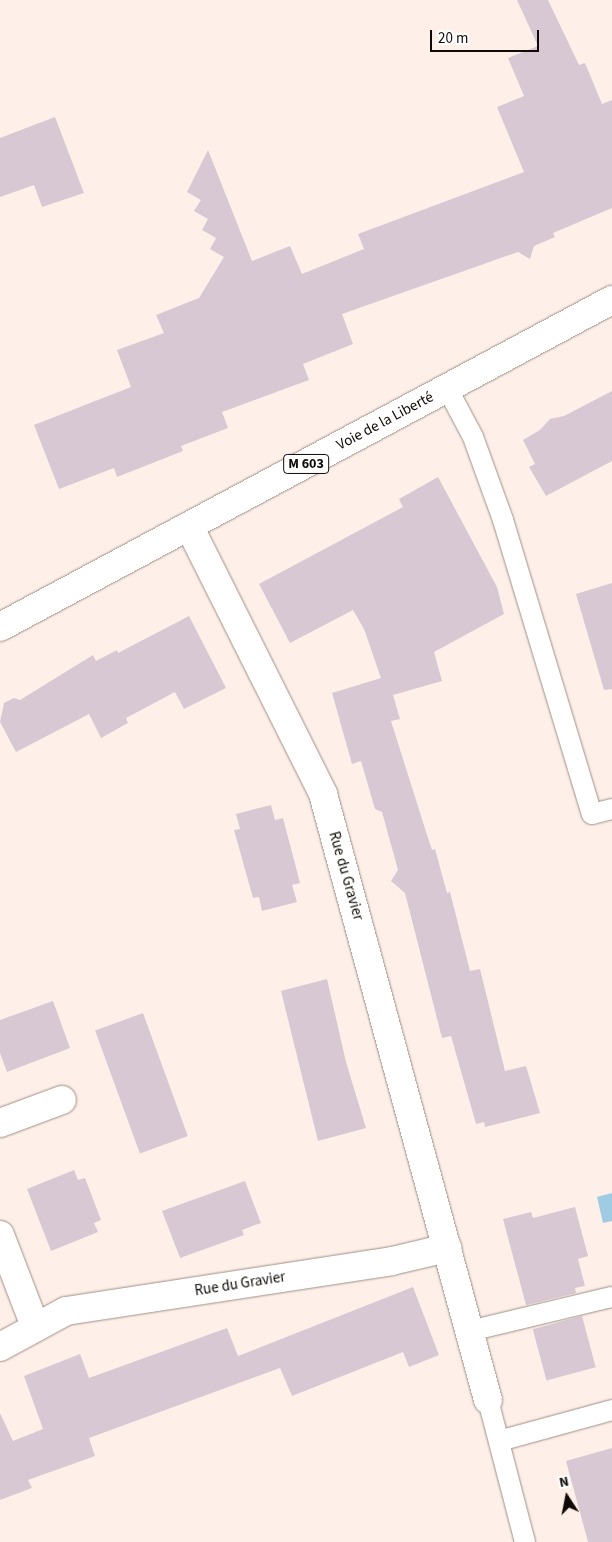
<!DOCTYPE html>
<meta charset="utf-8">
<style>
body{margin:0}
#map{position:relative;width:612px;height:1542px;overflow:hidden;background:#fef0e8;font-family:"Source Sans 3",sans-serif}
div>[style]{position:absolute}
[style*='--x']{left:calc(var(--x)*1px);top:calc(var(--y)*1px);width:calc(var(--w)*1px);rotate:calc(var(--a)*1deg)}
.water>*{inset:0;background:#9fcbe3}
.building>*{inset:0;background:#d7c8d4;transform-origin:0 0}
.roads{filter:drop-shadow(0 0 1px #9f8f88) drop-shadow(0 0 1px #9f8f88)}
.service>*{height:20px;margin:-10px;padding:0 10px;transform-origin:10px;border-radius:10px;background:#fff}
.minor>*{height:28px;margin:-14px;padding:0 14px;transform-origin:14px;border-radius:14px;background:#fff}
.primary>*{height:28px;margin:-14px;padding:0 14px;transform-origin:14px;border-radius:14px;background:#fff}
span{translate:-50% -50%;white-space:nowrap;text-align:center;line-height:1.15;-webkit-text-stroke:5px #fff;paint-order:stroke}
.shield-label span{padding:1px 4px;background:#fff;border:1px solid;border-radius:4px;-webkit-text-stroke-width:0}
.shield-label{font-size:14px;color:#0f0a07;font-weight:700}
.street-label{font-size:15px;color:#0f0a07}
.north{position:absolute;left:542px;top:1472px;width:50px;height:50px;-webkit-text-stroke:4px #fff;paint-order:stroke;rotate:349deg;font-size:14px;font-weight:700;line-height:20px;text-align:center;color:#0f0a07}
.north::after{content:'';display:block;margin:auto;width:18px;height:22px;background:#0f0a07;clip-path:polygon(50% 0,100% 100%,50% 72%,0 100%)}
.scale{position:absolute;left:430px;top:30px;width:109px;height:22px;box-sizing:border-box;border:2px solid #0f0a07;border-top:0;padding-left:6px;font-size:15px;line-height:18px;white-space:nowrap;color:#0f0a07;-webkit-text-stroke:4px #fff;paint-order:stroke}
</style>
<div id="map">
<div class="water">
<i style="clip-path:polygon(612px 1193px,612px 1221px,603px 1223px,597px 1197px)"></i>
</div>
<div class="building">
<i style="clip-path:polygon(517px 0,548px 0,579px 65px,585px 63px,602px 104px,612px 100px,612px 208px,553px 233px,555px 237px,534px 246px,530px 259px,518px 252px,342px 314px,353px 344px,303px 364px,309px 380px,222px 412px,228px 428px,181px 446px,183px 451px,117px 477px,114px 468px,59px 489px,34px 425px,131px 387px,117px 350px,164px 333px,156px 315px,199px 298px,224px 257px,210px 249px,216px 238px,202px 230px,208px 219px,194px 211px,201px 200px,187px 192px,208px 150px,252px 261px,290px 246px,302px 274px,364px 249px,358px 234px,524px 172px,497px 107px,524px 96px,508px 58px,538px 46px)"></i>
<i style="clip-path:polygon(55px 117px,84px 193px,42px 207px,34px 185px,0 197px,0 138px)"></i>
<i style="clip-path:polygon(612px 391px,612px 461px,546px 496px,529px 467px,535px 464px,523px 440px,540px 430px,550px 419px,564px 416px)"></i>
<i style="clip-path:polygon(438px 477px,497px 587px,504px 614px,434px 652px,442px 681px,393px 695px,400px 719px,391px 721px,428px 838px,432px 850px,435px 849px,447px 893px,450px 892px,470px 971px,480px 969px,505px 1071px,526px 1066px,540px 1113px,485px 1127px,484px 1122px,476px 1124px,451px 1036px,442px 1038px,405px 893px,391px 881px,398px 870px,382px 812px,375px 809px,361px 761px,352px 764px,332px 693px,381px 678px,364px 629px,353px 610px,290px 643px,259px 584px,403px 507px,399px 499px)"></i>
<i style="clip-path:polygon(612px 583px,612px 689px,604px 690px,576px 594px)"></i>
<i style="clip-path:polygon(189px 616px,226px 688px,184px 709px,175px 692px,126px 718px,128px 723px,101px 738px,89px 714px,16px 752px,0 722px,4px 703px,14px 698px,20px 700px,93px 655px,96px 661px,117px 650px,118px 653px)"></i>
<i style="clip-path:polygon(271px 805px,275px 820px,283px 818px,300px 883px,292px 885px,297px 902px,262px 911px,259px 897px,253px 898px,234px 830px,240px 829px,236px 814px)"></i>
<i style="clip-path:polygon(327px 979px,346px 1062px,366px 1128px,318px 1141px,281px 991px)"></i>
<i style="clip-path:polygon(53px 1001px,70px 1048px,7px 1072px,0 1053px,0 1020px)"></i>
<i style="left:143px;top:1013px;width:131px;height:51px;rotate:70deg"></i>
<i style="clip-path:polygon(74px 1170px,78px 1180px,85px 1178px,101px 1220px,94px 1223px,98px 1232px,51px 1251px,27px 1189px)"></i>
<i style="clip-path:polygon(245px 1181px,261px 1223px,242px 1230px,244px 1235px,180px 1258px,162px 1211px)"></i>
<i style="clip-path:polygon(575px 1207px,588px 1256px,578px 1259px,585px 1286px,575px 1288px,576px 1293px,526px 1305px,503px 1219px,531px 1212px,533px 1218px)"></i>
<i style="clip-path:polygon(413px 1287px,439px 1355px,409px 1367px,403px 1352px,292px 1396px,280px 1368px,89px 1438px,95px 1456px,28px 1480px,32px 1488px,0 1500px,0 1413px,13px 1441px,43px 1429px,24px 1376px,80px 1354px,89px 1378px,227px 1328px,238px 1356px)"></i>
<i style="left:582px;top:1316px;width:53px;height:51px;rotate:75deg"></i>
<i style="clip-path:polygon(612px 1448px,612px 1542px,588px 1542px,566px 1461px)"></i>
</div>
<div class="roads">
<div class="service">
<i style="--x:447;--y:388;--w:55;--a:62"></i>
<i style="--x:473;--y:437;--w:88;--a:70.1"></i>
<i style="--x:503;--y:520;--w:307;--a:73.2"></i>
<i style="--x:592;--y:814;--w:21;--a:-14"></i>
<i style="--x:470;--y:1331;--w:146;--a:-13.5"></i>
<i style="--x:488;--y:1400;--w:147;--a:75.4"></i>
<i style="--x:499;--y:1441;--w:117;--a:-15.3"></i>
</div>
<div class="minor">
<i style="--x:189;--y:526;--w:300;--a:63.4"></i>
<i style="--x:323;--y:794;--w:628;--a:74.77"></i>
<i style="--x:0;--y:1123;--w:66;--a:-20.4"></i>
<i style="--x:0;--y:1235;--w:97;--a:69"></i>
<i style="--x:0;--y:1347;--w:75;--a:-28.6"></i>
<i style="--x:66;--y:1311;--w:330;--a:-8.7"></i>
<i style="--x:392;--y:1261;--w:57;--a:-13.3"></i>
</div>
<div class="primary">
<i style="--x:0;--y:627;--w:694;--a:-28.12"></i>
</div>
</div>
<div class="shield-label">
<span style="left:306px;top:464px">M 603</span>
</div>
<div class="street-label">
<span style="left:385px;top:421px;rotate:-28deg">Voie de la Liberté</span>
<span style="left:346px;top:876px;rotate:74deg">Rue du Gravier</span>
<span style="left:240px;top:1284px;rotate:-9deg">Rue du Gravier</span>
</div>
<div class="north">N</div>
<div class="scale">20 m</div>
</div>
